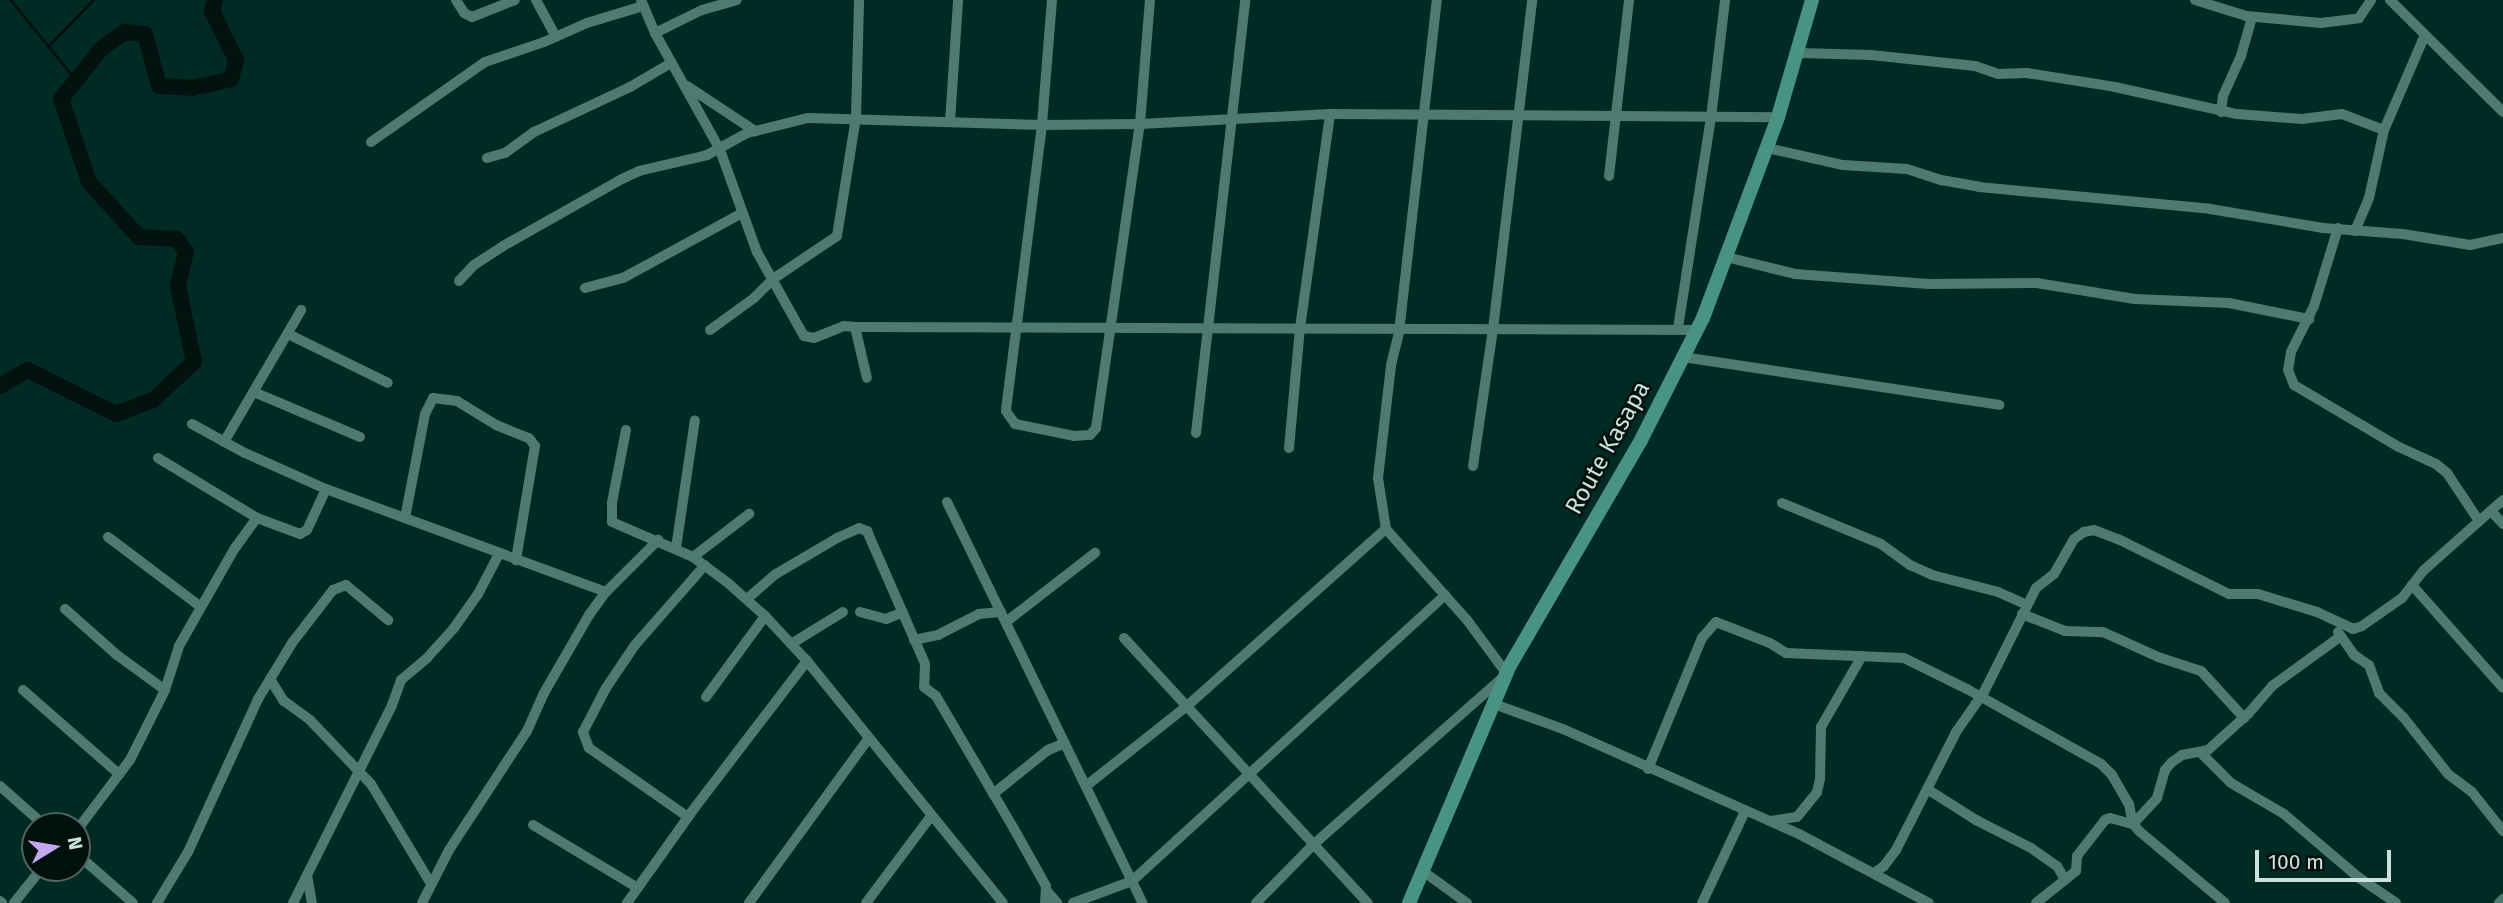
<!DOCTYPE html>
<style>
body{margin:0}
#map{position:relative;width:2503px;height:903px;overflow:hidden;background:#002b24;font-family:"Fira Sans",sans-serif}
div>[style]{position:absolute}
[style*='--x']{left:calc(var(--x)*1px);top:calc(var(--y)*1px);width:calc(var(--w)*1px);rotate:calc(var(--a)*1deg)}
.stream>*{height:2.5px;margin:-1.25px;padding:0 1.25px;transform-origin:1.25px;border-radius:1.25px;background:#04120f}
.river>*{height:16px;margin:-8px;padding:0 8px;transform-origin:8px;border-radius:8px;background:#04120f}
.minor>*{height:10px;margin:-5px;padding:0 5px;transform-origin:5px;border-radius:5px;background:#507a70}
.secondary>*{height:14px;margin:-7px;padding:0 7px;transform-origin:7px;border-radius:7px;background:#499384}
span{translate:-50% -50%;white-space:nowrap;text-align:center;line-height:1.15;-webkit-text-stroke:5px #02100d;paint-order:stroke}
.street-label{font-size:24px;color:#cbe1db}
.north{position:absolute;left:21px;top:812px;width:70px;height:70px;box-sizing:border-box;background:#02100d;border:2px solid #52645f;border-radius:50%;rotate:79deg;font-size:19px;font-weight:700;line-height:28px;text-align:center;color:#cbe1db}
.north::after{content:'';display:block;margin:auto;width:24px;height:32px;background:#c6a6f0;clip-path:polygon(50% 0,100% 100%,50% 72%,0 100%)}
.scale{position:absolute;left:2255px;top:850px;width:136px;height:32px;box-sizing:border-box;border:4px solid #cbe1db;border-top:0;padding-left:9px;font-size:21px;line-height:24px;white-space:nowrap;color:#cbe1db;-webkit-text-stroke:5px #02100d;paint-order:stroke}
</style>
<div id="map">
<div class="stream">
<i style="--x:11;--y:0;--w:103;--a:50.9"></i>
<i style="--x:49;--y:45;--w:63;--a:-45.6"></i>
</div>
<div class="river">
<i style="--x:0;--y:386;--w:32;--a:-30"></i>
<i style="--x:28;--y:370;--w:98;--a:26.6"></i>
<i style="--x:116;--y:414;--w:40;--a:-21"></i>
<i style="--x:153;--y:400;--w:56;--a:-42.8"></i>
<i style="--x:194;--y:362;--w:78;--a:-101.9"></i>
<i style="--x:178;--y:286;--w:35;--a:-77"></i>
<i style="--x:186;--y:252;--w:16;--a:-125"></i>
<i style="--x:177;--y:239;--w:38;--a:-177"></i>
<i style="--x:139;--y:237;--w:74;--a:-132.3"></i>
<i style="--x:89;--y:182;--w:88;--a:-108.6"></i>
<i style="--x:61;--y:99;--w:65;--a:-51.2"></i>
<i style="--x:102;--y:48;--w:28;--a:-35"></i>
<i style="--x:125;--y:32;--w:20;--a:6"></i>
<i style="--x:145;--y:34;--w:54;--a:74.9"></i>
<i style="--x:159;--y:86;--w:34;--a:3"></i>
<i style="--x:193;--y:88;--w:39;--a:-13"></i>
<i style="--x:231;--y:79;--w:20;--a:-75"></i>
<i style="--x:236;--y:60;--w:55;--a:-116.1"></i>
<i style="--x:212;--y:11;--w:11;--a:-75"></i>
</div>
<div class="minor">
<i style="--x:456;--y:0;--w:15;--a:58"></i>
<i style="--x:464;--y:13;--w:9;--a:27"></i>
<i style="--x:472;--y:17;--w:46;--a:-21.6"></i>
<i style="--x:536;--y:0;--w:42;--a:61.6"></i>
<i style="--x:641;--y:0;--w:36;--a:67"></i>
<i style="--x:655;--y:33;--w:134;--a:60.9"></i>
<i style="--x:720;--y:150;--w:109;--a:70.1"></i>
<i style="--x:757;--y:252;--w:86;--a:60.8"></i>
<i style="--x:799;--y:327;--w:10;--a:61"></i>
<i style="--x:804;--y:336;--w:10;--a:11"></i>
<i style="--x:814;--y:338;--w:32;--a:-22"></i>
<i style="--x:844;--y:326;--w:11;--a:5"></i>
<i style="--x:855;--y:327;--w:52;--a:76.8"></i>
<i style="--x:1052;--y:0;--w:125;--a:94.6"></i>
<i style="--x:1042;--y:125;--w:288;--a:97.2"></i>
<i style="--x:1006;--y:411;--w:16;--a:55"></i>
<i style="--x:1015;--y:424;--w:60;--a:11.5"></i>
<i style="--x:1074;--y:436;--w:16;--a:-4"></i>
<i style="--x:1090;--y:435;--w:9;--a:-49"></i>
<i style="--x:1096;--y:428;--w:307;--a:-81.8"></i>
<i style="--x:1140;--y:124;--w:124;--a:-85.4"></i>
<i style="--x:2195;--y:0;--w:53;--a:17.4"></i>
<i style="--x:2246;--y:16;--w:75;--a:5.3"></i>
<i style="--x:2321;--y:23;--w:38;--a:-7"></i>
<i style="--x:2359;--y:18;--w:22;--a:-56"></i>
<i style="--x:2390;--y:0;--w:159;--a:44.7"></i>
<i style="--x:655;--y:33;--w:52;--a:-26.1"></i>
<i style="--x:702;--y:10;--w:36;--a:-16"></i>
<i style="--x:1799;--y:53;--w:72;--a:1.6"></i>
<i style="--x:1871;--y:55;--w:105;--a:6"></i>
<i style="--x:1975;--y:66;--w:24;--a:19"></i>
<i style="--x:1998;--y:74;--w:29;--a:-2"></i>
<i style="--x:2027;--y:73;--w:89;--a:9"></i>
<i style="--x:2115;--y:87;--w:125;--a:12.5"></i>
<i style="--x:2237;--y:114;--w:65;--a:4.4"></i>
<i style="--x:2302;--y:119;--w:40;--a:-7.1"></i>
<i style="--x:2342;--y:114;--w:45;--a:20.9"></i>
<i style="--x:687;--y:86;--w:82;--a:33.5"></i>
<i style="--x:2221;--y:112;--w:16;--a:-83"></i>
<i style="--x:2223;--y:96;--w:44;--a:-65.8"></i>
<i style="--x:2241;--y:56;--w:41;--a:-74.2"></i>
<i style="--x:950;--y:122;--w:122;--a:-86.2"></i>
<i style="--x:371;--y:142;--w:139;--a:-35.1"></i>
<i style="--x:485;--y:62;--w:62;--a:-18.7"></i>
<i style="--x:544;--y:42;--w:47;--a:-23.8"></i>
<i style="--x:587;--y:23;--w:59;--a:-16.9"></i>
<i style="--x:1767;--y:148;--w:78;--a:12.6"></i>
<i style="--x:1843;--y:165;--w:64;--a:3.6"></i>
<i style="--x:1907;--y:169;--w:36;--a:18"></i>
<i style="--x:1941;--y:180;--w:39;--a:10"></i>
<i style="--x:1979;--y:187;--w:232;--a:5.4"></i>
<i style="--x:2210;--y:209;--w:115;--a:9.5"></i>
<i style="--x:2323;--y:228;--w:80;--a:4.3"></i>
<i style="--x:2403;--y:234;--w:68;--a:9.3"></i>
<i style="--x:2470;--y:245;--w:34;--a:-12"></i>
<i style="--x:487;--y:158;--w:19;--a:-16"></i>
<i style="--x:505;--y:153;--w:36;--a:-36"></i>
<i style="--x:534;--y:132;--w:106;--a:-25.1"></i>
<i style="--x:630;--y:87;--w:48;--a:-30.3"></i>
<i style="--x:1609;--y:176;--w:177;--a:-83.5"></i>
<i style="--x:2338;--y:228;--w:82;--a:107.1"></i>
<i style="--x:2314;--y:306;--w:51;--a:116.6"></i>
<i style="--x:2291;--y:352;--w:18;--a:99"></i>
<i style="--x:2288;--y:370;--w:16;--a:68"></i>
<i style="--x:2294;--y:385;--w:122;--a:30.6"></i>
<i style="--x:2399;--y:447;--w:41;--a:24.7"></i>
<i style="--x:2436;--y:464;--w:14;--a:39"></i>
<i style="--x:2447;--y:473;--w:58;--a:56.3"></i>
<i style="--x:2355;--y:231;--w:36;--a:-67"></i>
<i style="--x:2369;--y:198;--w:70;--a:-77.6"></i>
<i style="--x:2384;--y:130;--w:103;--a:-66.7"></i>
<i style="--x:1726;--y:257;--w:71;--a:13.8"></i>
<i style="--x:1795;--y:274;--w:134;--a:4.3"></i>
<i style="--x:1929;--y:284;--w:108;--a:-0.5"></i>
<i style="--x:2037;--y:283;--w:99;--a:9.3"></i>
<i style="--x:2135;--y:299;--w:94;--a:2.4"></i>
<i style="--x:2229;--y:303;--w:82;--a:11.3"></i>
<i style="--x:459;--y:281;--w:22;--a:-47"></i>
<i style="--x:474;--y:265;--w:35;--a:-33"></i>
<i style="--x:503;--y:246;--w:137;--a:-29.4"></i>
<i style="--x:622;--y:179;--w:19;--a:-25"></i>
<i style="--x:639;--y:171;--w:70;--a:-13.2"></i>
<i style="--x:707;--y:155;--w:46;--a:-28.8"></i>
<i style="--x:747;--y:133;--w:63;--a:-13.8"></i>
<i style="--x:808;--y:118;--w:234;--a:1.7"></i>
<i style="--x:1042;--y:125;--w:98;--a:-0.6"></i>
<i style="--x:1140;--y:124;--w:190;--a:-3"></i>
<i style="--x:1330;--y:114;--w:448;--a:0.4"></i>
<i style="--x:585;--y:288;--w:39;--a:-15"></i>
<i style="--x:623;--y:278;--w:136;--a:-28.6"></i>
<i style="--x:855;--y:327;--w:842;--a:0.2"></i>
<i style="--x:1678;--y:328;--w:213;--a:-81.1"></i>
<i style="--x:1711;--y:118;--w:119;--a:-83.2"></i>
<i style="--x:710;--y:330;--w:54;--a:-36"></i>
<i style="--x:754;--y:298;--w:27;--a:-45"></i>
<i style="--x:773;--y:279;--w:77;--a:-33.9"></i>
<i style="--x:837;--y:236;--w:121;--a:-80.9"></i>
<i style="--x:856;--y:117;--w:117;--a:-88.5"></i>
<i style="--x:288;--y:334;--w:111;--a:26.1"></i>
<i style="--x:1683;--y:357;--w:320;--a:8.6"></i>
<i style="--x:254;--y:392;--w:115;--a:23"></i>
<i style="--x:192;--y:424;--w:60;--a:28.7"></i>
<i style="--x:245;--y:453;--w:89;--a:24"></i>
<i style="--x:326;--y:489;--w:298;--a:20.2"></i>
<i style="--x:626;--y:430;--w:74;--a:100.9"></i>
<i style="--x:612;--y:503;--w:19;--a:90"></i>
<i style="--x:612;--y:522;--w:88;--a:23.4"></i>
<i style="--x:693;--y:557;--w:44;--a:36.6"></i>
<i style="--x:728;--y:583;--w:50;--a:41.7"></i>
<i style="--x:765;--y:616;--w:62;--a:47"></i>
<i style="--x:807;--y:661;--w:311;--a:51"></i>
<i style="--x:1196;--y:433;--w:436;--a:-83.5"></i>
<i style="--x:224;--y:442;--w:153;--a:-59.7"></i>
<i style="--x:1289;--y:448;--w:121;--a:-84.8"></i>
<i style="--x:1300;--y:328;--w:216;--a:-82"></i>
<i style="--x:158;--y:458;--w:116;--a:31.2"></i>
<i style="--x:257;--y:518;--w:46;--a:20.4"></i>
<i style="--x:300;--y:534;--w:8;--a:-30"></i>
<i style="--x:307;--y:530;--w:45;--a:-65.1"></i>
<i style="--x:1473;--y:466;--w:138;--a:-81.7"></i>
<i style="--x:1493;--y:329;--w:331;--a:-83.2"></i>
<i style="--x:947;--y:502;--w:446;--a:64"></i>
<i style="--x:1782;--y:503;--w:107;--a:22.5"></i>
<i style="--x:1881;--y:544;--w:36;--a:36"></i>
<i style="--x:1910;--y:565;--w:24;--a:24"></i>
<i style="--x:1932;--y:575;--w:68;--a:14.4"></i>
<i style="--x:1998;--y:592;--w:32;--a:24"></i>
<i style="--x:2491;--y:511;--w:18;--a:47"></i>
<i style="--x:405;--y:518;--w:106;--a:-79.1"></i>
<i style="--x:425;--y:414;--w:18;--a:-63"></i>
<i style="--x:433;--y:398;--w:24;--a:7"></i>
<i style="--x:457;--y:401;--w:46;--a:31.6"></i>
<i style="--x:496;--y:425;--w:35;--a:22"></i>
<i style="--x:529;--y:438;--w:10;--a:53"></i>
<i style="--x:535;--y:446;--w:116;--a:99.5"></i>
<i style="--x:108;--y:537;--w:116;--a:37"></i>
<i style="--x:676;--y:548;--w:129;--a:-81.6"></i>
<i style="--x:693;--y:557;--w:71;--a:-37.5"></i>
<i style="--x:2412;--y:585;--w:137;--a:48.5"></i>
<i style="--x:747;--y:599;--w:38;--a:-41"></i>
<i style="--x:776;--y:574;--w:71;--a:-30.5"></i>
<i style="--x:837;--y:538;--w:24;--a:-24"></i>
<i style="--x:859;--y:528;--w:9;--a:21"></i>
<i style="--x:867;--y:531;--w:145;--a:66.4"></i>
<i style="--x:925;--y:664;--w:23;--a:92"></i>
<i style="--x:924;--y:687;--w:15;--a:37"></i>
<i style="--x:936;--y:696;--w:154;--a:59.6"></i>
<i style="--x:1014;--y:829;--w:65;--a:60.7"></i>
<i style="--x:1046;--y:886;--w:17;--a:93"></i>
<i style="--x:65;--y:609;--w:69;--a:41.5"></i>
<i style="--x:117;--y:655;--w:59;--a:36.1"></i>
<i style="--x:860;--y:612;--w:27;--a:15"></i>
<i style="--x:886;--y:619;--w:18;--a:-22"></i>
<i style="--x:2022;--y:614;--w:46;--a:21.6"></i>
<i style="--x:2065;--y:631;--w:38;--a:2"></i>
<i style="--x:2103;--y:632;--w:60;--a:24.4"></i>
<i style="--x:2158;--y:657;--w:45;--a:18"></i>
<i style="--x:2201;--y:671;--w:64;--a:47.5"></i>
<i style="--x:1006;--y:622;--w:113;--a:-37.8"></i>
<i style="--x:2338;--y:632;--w:28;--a:55"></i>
<i style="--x:2354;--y:655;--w:18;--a:34"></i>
<i style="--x:2369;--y:665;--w:30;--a:70"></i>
<i style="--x:2379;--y:693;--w:35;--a:45"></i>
<i style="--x:2404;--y:718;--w:71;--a:51.8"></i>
<i style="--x:2448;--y:774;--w:30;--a:37"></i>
<i style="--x:2472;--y:792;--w:50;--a:51.5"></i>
<i style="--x:1124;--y:638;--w:360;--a:47.4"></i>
<i style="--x:914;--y:640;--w:25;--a:-12"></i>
<i style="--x:938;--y:635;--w:46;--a:-27.1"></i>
<i style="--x:979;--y:614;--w:22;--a:-5"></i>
<i style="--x:791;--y:644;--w:61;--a:-31.6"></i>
<i style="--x:270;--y:679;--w:26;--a:58"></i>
<i style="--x:284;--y:701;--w:32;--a:36"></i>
<i style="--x:310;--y:720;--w:88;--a:46.4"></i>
<i style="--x:371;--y:784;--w:117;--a:59"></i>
<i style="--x:23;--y:690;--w:128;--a:41.2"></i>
<i style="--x:706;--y:697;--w:100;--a:-53.9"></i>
<i style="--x:1494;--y:704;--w:73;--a:19.9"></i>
<i style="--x:1563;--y:729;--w:258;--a:24"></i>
<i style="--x:1799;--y:834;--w:147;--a:28"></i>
<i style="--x:2201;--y:753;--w:42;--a:45"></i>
<i style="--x:2231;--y:783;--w:61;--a:30.3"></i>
<i style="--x:2284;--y:814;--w:97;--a:40.4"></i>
<i style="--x:2358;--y:877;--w:46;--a:34.4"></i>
<i style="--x:1648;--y:769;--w:142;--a:-67.6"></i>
<i style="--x:1702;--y:638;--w:21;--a:-49"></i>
<i style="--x:1716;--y:622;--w:58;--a:21.3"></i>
<i style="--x:1770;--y:643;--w:19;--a:32"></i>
<i style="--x:1786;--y:653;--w:118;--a:2.4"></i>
<i style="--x:1904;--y:658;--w:70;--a:26.2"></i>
<i style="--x:1967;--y:689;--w:154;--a:29.2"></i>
<i style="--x:2101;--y:764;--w:16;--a:45"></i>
<i style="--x:2112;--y:775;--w:34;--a:60"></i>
<i style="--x:2129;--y:804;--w:20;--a:79"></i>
<i style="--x:2133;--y:824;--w:9;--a:49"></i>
<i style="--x:2139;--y:831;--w:112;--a:39.9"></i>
<i style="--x:0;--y:786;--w:60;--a:41.6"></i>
<i style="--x:1086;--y:786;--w:129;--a:-38.4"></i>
<i style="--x:1187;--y:706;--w:266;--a:-41.7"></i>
<i style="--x:1927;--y:789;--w:58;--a:32.3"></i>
<i style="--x:1976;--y:820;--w:62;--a:27"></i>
<i style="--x:2031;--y:848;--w:32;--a:35"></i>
<i style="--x:2057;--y:866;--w:16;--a:60"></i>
<i style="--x:993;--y:794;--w:70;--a:-38.7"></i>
<i style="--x:1048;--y:750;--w:18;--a:-22"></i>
<i style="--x:688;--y:817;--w:121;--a:-145.1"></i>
<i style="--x:589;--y:748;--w:17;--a:-111"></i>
<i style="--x:583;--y:732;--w:50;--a:-62.4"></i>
<i style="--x:606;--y:688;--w:52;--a:-56"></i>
<i style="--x:635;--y:645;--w:106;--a:-48.8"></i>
<i style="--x:1771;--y:821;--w:26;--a:-9"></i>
<i style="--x:1797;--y:817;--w:32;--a:-51"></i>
<i style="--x:1817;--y:792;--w:13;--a:-77"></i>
<i style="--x:1820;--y:779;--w:52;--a:-88.9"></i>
<i style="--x:1821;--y:727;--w:82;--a:-60"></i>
<i style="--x:533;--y:825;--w:122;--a:31"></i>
<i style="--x:77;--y:830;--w:88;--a:-52.9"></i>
<i style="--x:130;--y:760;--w:78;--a:-63.4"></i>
<i style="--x:165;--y:690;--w:46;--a:-72.3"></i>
<i style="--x:179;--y:646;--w:113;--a:-60.3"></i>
<i style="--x:235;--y:548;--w:37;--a:-54"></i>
<i style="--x:77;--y:854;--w:74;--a:41.2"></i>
<i style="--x:1424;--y:872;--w:53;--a:35.8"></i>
<i style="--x:1874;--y:873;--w:12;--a:-35"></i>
<i style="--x:1884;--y:866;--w:20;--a:-53"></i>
<i style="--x:1896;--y:850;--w:132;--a:-63"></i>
<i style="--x:1956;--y:732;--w:49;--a:-55"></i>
<i style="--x:1984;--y:692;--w:116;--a:-63.4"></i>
<i style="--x:2036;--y:588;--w:23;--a:-38"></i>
<i style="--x:2054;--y:574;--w:40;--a:-60.3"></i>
<i style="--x:2074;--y:539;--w:12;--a:-35"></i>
<i style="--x:2084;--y:532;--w:10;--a:-11"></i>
<i style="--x:2094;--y:530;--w:26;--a:21"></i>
<i style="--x:2118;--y:539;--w:124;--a:26.4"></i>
<i style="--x:2229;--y:594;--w:29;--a:0"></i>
<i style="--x:2258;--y:594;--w:62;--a:17"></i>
<i style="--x:2317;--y:612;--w:40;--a:25"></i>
<i style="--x:2353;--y:629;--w:9;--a:-18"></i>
<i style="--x:2362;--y:626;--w:49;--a:-35"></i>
<i style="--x:2402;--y:598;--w:34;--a:-52"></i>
<i style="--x:2423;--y:571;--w:107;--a:-41.6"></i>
<i style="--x:307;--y:875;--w:28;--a:80"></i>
<i style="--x:1047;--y:891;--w:16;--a:50"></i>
<i style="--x:0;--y:901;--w:3;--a:45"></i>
<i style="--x:14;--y:903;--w:45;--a:-51.3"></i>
<i style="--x:157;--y:903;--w:60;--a:-58.7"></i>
<i style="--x:188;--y:852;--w:168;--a:-65.4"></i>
<i style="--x:258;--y:699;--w:66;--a:-58.7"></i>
<i style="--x:292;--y:643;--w:67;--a:-52.3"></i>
<i style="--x:333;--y:590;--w:14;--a:-21"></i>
<i style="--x:346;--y:585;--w:55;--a:39.8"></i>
<i style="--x:293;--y:903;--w:221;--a:-63.4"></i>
<i style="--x:392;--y:705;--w:27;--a:-70"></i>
<i style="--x:401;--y:680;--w:34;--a:-40"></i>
<i style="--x:427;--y:658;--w:40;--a:-48"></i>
<i style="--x:454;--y:628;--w:42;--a:-54.8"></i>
<i style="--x:478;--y:594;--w:45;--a:-62.3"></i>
<i style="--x:422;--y:903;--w:59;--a:-63"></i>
<i style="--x:449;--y:850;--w:142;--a:-56.8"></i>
<i style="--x:527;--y:731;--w:42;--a:-65.9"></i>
<i style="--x:544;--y:693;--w:90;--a:-60"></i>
<i style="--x:589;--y:615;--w:29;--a:-54"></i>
<i style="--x:606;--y:592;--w:74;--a:-45"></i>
<i style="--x:627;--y:903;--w:119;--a:-54.6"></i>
<i style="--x:696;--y:806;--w:183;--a:-52.6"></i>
<i style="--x:749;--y:903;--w:204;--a:-54"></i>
<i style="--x:866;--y:903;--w:109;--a:-53.2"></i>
<i style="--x:1073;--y:903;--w:63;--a:-20.4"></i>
<i style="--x:1132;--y:881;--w:424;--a:-42.4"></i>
<i style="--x:1256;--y:903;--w:83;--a:-45.5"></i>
<i style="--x:1314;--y:844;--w:257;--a:-41.4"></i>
<i style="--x:1507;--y:674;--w:67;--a:-126.5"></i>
<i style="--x:1467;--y:620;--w:122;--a:-131.7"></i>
<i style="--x:1386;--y:529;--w:52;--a:-98.9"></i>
<i style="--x:1378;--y:478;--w:114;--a:-83.4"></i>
<i style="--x:1391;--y:365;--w:34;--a:-76"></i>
<i style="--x:1399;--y:332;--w:334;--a:-83.5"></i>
<i style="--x:1702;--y:903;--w:102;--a:-64.9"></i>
<i style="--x:2036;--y:903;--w:51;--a:-38.7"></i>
<i style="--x:2076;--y:871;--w:15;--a:-86"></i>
<i style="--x:2077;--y:856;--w:46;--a:-52.1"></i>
<i style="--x:2105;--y:820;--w:5;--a:-22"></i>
<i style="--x:2110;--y:818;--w:24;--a:15"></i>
<i style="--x:2133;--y:824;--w:35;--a:-47"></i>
<i style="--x:2157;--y:798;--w:29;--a:-74"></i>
<i style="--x:2165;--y:770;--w:11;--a:-49"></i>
<i style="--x:2172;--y:762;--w:12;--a:-35"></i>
<i style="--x:2182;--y:755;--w:26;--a:-11"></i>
<i style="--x:2208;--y:750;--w:54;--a:-42"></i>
<i style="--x:2248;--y:714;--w:37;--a:-49"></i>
<i style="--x:2272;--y:686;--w:85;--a:-35.9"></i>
<i style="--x:2499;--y:903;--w:6;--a:-45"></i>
</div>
<div class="secondary">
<i style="--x:1409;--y:903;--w:256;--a:-67"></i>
<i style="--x:1509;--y:667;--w:263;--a:-59.8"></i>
<i style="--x:1641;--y:440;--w:137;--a:-63.1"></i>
<i style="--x:1703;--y:318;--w:215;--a:-69.5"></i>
<i style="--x:1778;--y:117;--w:122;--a:-73.8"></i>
</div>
<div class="street-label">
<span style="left:1608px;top:448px;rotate:-61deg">Route Kasapa</span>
</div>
<div class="north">N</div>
<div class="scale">100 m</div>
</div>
